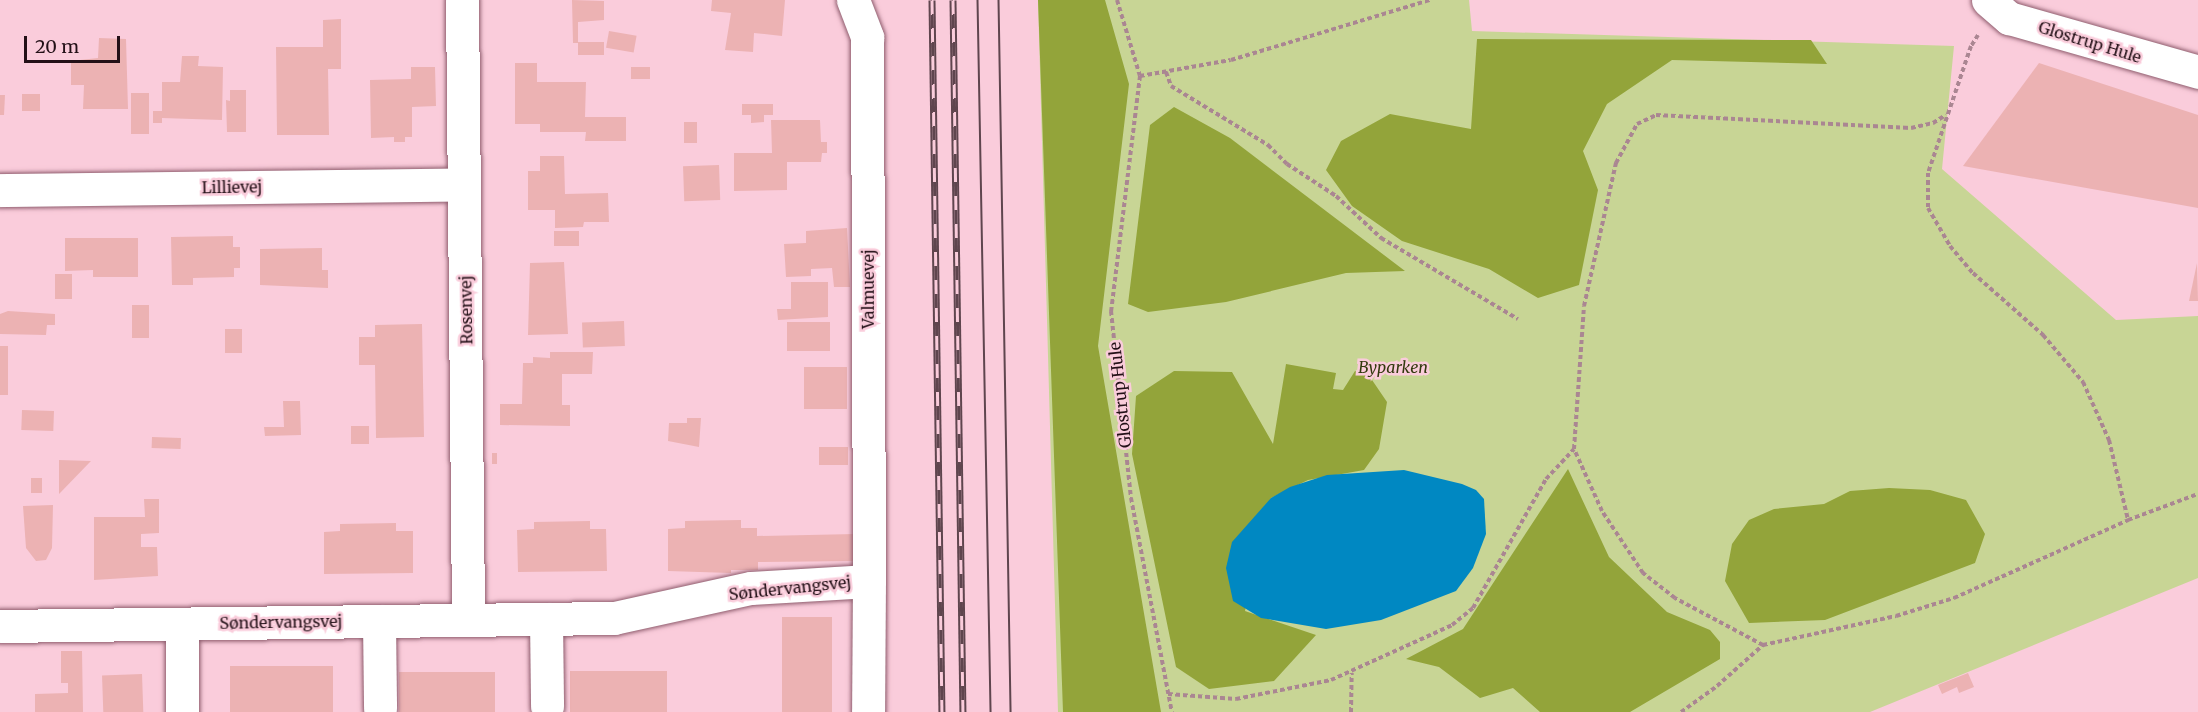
<!DOCTYPE html>
<meta charset="utf-8">
<style>
body{margin:0}
#map{position:relative;width:2198px;height:712px;overflow:hidden;background:#faccdb;font-family:Merriweather,serif}
div>[style]{position:absolute}
[style*='--x']{left:calc(var(--x)*1px);top:calc(var(--y)*1px);width:calc(var(--w)*1px);rotate:calc(var(--a)*1deg)}
.green>*{inset:0;background:#c8d595}
.forest>*{inset:0;background:#93a43a}
.water>*{inset:0;background:#0088c2}
.building>*{inset:0;background:#ecb2b3;transform-origin:0 0}
.path>*{height:4px;margin-top:-2px;transform-origin:0;background:repeating-linear-gradient(90deg,#aa8692 0 4.5px,transparent 0 7.5px)}
.roads{filter:drop-shadow(0 0 2px #8f5d6e) drop-shadow(0 0 2px #8f5d6e)}
.minor>*{height:33px;margin:-16.5px;padding:0 16.5px;transform-origin:16.5px;border-radius:16.5px;background:#fff}
.tram>*{height:1.5px;margin:-0.75px;padding:0 0.75px;transform-origin:0.75px;border-radius:0.75px;background:#5f454e}
.rail>*{height:7px;margin-top:-3.5px;transform-origin:0;background:repeating-linear-gradient(90deg,#faccdb 0 14px,#5f454e 0 28px);box-sizing:border-box;border-block:2px solid #5f454e}
span{translate:-50% -50%;white-space:nowrap;text-align:center;line-height:1.15;-webkit-text-stroke:5px #faccdb;paint-order:stroke}
.street-label{font-size:16px;color:#231017}
.park-label{font-size:16px;color:#32390d;font-style:italic}
.scale{position:absolute;left:24px;top:36px;width:96px;height:27px;box-sizing:border-box;border:3px solid #231017;border-top:0;padding-left:8px;font-size:18px;line-height:21px;white-space:nowrap;color:#231017;-webkit-text-stroke:4px #faccdb;paint-order:stroke}
</style>
<div id="map">
<div class="green">
<i style="clip-path:polygon(1038px 0,1469px 0,1472px 31px,1954px 46px,1942px 169px,2116px 320px,2198px 316px,2198px 578px,1870px 712px,1058px 712px)"></i>
</div>
<div class="forest">
<i style="clip-path:polygon(1038px 0,1105px 0,1129px 84px,1098px 346px,1161px 712px,1063px 712px)"></i>
<i style="clip-path:polygon(1477px 39px,1811px 40px,1827px 64px,1672px 60px,1607px 104px,1583px 151px,1598px 190px,1579px 285px,1538px 298px,1489px 269px,1402px 241px,1352px 206px,1326px 170px,1341px 141px,1390px 114px,1471px 129px)"></i>
<i style="clip-path:polygon(1174px 107px,1230px 138px,1405px 271px,1346px 273px,1226px 302px,1148px 312px,1128px 304px,1150px 125px)"></i>
<i style="clip-path:polygon(1286px 364px,1336px 373px,1333px 389px,1343px 390px,1355px 371px,1370px 377px,1387px 402px,1379px 449px,1364px 470px,1308px 480px,1271px 498px,1245px 611px,1316px 635px,1274px 681px,1209px 689px,1176px 667px,1132px 454px,1136px 396px,1174px 371px,1232px 372px,1273px 444px)"></i>
<i style="clip-path:polygon(1568px 469px,1609px 557px,1667px 612px,1710px 630px,1720px 642px,1720px 659px,1630px 712px,1540px 712px,1513px 688px,1480px 698px,1439px 667px,1406px 659px,1463px 629px)"></i>
<i style="clip-path:polygon(1889px 488px,1930px 490px,1966px 500px,1985px 534px,1975px 563px,1825px 620px,1749px 623px,1725px 581px,1732px 544px,1749px 520px,1774px 509px,1824px 504px,1850px 491px)"></i>
</div>
<div class="water">
<i style="clip-path:polygon(1404px 470px,1462px 484px,1476px 490px,1484px 499px,1486px 534px,1473px 568px,1456px 591px,1381px 620px,1326px 629px,1261px 618px,1233px 601px,1226px 568px,1232px 542px,1271px 498px,1290px 487px,1327px 475px)"></i>
</div>
<div class="building">
<i style="clip-path:polygon(572px 0,604px 1px,604px 20px,578px 22px,578px 43px,573px 43px)"></i>
<i style="clip-path:polygon(712px 0,785px 0,782px 36px,754px 33px,753px 52px,725px 50px,731px 13px,711px 11px)"></i>
<i style="clip-path:polygon(341px 19px,341px 69px,328px 69px,329px 135px,277px 135px,276px 47px,323px 47px,323px 20px)"></i>
<i style="left:609px;top:31px;width:28px;height:17px;rotate:10deg"></i>
<i style="clip-path:polygon(99px 38px,126px 39px,128px 109px,83px 109px,84px 85px,71px 85px,71px 61px,98px 58px)"></i>
<i style="left:604px;top:42px;width:13px;height:26px;rotate:90deg"></i>
<i style="clip-path:polygon(182px 56px,199px 56px,198px 66px,223px 67px,222px 120px,162px 118px,162px 123px,153px 123px,153px 111px,162px 111px,162px 82px,180px 82px)"></i>
<i style="clip-path:polygon(515px 63px,537px 63px,537px 82px,586px 82px,585px 117px,626px 117px,626px 141px,585px 141px,586px 132px,540px 132px,540px 124px,515px 124px)"></i>
<i style="clip-path:polygon(2039px 63px,2198px 115px,2198px 208px,1963px 166px)"></i>
<i style="clip-path:polygon(411px 67px,435px 67px,436px 106px,412px 107px,412px 137px,405px 137px,405px 142px,394px 142px,394px 137px,371px 138px,370px 80px,411px 79px)"></i>
<i style="left:631px;top:67px;width:19px;height:12px"></i>
<i style="clip-path:polygon(230px 90px,246px 90px,246px 132px,227px 132px,226px 100px,230px 101px)"></i>
<i style="left:131px;top:93px;width:18px;height:41px"></i>
<i style="left:40px;top:94px;width:17px;height:18px;rotate:90deg"></i>
<i style="clip-path:polygon(0 95px,5px 95px,4px 115px,0 115px)"></i>
<i style="clip-path:polygon(742px 104px,773px 104px,773px 115px,764px 115px,764px 122px,751px 123px,751px 115px,742px 115px)"></i>
<i style="clip-path:polygon(771px 120px,820px 120px,821px 142px,827px 142px,827px 153px,822px 153px,821px 162px,787px 162px,787px 190px,734px 191px,734px 153px,772px 153px)"></i>
<i style="left:684px;top:122px;width:13px;height:21px"></i>
<i style="clip-path:polygon(540px 156px,564px 156px,565px 194px,608px 193px,609px 222px,584px 222px,583px 227px,555px 228px,555px 210px,528px 210px,528px 171px,540px 171px)"></i>
<i style="left:719px;top:165px;width:35px;height:36px;rotate:88deg"></i>
<i style="clip-path:polygon(847px 228px,850px 287px,834px 287px,832px 268px,811px 269px,811px 276px,786px 277px,784px 244px,806px 243px,806px 231px)"></i>
<i style="left:554px;top:231px;width:25px;height:15px"></i>
<i style="clip-path:polygon(233px 236px,233px 247px,240px 247px,240px 268px,234px 268px,234px 277px,193px 278px,193px 285px,172px 285px,171px 237px)"></i>
<i style="clip-path:polygon(65px 238px,138px 238px,138px 277px,93px 277px,93px 270px,65px 271px)"></i>
<i style="clip-path:polygon(322px 248px,322px 270px,328px 270px,328px 288px,260px 285px,260px 249px)"></i>
<i style="clip-path:polygon(564px 262px,568px 334px,528px 335px,530px 263px)"></i>
<i style="clip-path:polygon(2197px 263px,2198px 301px,2189px 301px)"></i>
<i style="left:55px;top:274px;width:17px;height:25px"></i>
<i style="clip-path:polygon(791px 282px,828px 282px,828px 317px,778px 320px,777px 309px,791px 309px)"></i>
<i style="left:132px;top:305px;width:17px;height:33px"></i>
<i style="clip-path:polygon(8px 311px,55px 314px,55px 325px,47px 325px,46px 335px,0 334px,0 314px)"></i>
<i style="left:624px;top:321px;width:25px;height:42px;rotate:88deg"></i>
<i style="left:830px;top:322px;width:29px;height:43px;rotate:90deg"></i>
<i style="clip-path:polygon(422px 324px,424px 437px,376px 438px,375px 365px,359px 365px,359px 337px,375px 337px,375px 325px)"></i>
<i style="left:225px;top:329px;width:17px;height:24px"></i>
<i style="left:0;top:346px;width:8px;height:49px"></i>
<i style="clip-path:polygon(550px 352px,593px 352px,592px 374px,562px 374px,562px 405px,570px 405px,570px 426px,500px 425px,500px 404px,522px 404px,523px 363px,533px 363px,533px 357px,550px 358px)"></i>
<i style="left:804px;top:367px;width:43px;height:42px"></i>
<i style="clip-path:polygon(283px 401px,300px 401px,301px 435px,265px 436px,264px 427px,284px 427px)"></i>
<i style="left:22px;top:410px;width:32px;height:20px;rotate:2deg"></i>
<i style="clip-path:polygon(687px 418px,701px 418px,699px 447px,668px 441px,669px 423px,687px 423px)"></i>
<i style="left:351px;top:426px;width:18px;height:18px"></i>
<i style="left:152px;top:437px;width:29px;height:11px;rotate:2deg"></i>
<i style="left:819px;top:447px;width:29px;height:18px"></i>
<i style="left:492px;top:453px;width:5px;height:11px"></i>
<i style="clip-path:polygon(59px 460px,91px 461px,59px 494px)"></i>
<i style="left:31px;top:478px;width:11px;height:15px"></i>
<i style="clip-path:polygon(144px 499px,159px 499px,159px 533px,141px 534px,141px 547px,157px 547px,158px 576px,94px 580px,94px 517px,145px 517px)"></i>
<i style="clip-path:polygon(53px 505px,52px 548px,46px 560px,36px 561px,26px 548px,23px 506px)"></i>
<i style="clip-path:polygon(741px 520px,741px 528px,757px 528px,757px 536px,855px 534px,855px 561px,758px 562px,758px 570px,731px 570px,731px 573px,668px 571px,668px 529px,685px 528px,685px 521px)"></i>
<i style="clip-path:polygon(590px 521px,590px 529px,606px 529px,607px 571px,518px 572px,517px 530px,534px 529px,534px 522px)"></i>
<i style="clip-path:polygon(396px 523px,396px 531px,413px 531px,413px 573px,324px 574px,324px 532px,340px 531px,340px 524px)"></i>
<i style="left:832px;top:617px;width:95px;height:50px;rotate:90deg"></i>
<i style="clip-path:polygon(61px 651px,82px 651px,83px 712px,35px 712px,35px 694px,68px 693px,68px 683px,61px 683px)"></i>
<i style="left:333px;top:666px;width:46px;height:103px;rotate:90deg"></i>
<i style="left:667px;top:671px;width:41px;height:97px;rotate:90deg"></i>
<i style="left:399px;top:672px;width:96px;height:40px"></i>
<i style="clip-path:polygon(1968px 673px,1974px 687px,1959px 693px,1957px 687px,1942px 694px,1938px 685px)"></i>
<i style="left:142px;top:674px;width:38px;height:40px;rotate:88deg"></i>
</div>
<div class="path">
<i style="--x:1117;--y:0;--w:79;--a:73.2"></i>
<i style="--x:1140;--y:76;--w:237;--a:97"></i>
<i style="--x:1111;--y:311;--w:188;--a:83.9"></i>
<i style="--x:1131;--y:498;--w:218;--a:79.2"></i>
<i style="--x:1978;--y:35;--w:13;--a:122"></i>
<i style="--x:1971;--y:46;--w:134;--a:108.7"></i>
<i style="--x:1928;--y:173;--w:35;--a:90"></i>
<i style="--x:1928;--y:208;--w:44;--a:59.9"></i>
<i style="--x:1950;--y:246;--w:35;--a:50"></i>
<i style="--x:1973;--y:273;--w:94;--a:41.5"></i>
<i style="--x:2043;--y:335;--w:62;--a:49.6"></i>
<i style="--x:2083;--y:382;--w:64;--a:65.9"></i>
<i style="--x:2109;--y:440;--w:82;--a:76.6"></i>
<i style="--x:1166;--y:72;--w:15;--a:70"></i>
<i style="--x:1171;--y:86;--w:114;--a:31.3"></i>
<i style="--x:1268;--y:145;--w:27;--a:45"></i>
<i style="--x:1287;--y:164;--w:59;--a:33.1"></i>
<i style="--x:1336;--y:196;--w:62;--a:43"></i>
<i style="--x:1381;--y:238;--w:159;--a:30.6"></i>
<i style="--x:1140;--y:76;--w:92;--a:-10"></i>
<i style="--x:1231;--y:60;--w:208;--a:-16.8"></i>
<i style="--x:1763;--y:645;--w:100;--a:-151.9"></i>
<i style="--x:1675;--y:598;--w:41;--a:-142"></i>
<i style="--x:1643;--y:573;--w:74;--a:-123.5"></i>
<i style="--x:1602;--y:511;--w:68;--a:-114.3"></i>
<i style="--x:1574;--y:449;--w:143;--a:-86"></i>
<i style="--x:1584;--y:306;--w:147;--a:-77.4"></i>
<i style="--x:1616;--y:163;--w:44;--a:-61.7"></i>
<i style="--x:1637;--y:124;--w:21;--a:-25"></i>
<i style="--x:1656;--y:115;--w:255;--a:2.9"></i>
<i style="--x:1911;--y:128;--w:23;--a:-13"></i>
<i style="--x:1933;--y:123;--w:15;--a:-32"></i>
<i style="--x:1168;--y:694;--w:68;--a:4.2"></i>
<i style="--x:1236;--y:699;--w:97;--a:-11.3"></i>
<i style="--x:1331;--y:680;--w:133;--a:-24.4"></i>
<i style="--x:1452;--y:625;--w:27;--a:-39"></i>
<i style="--x:1473;--y:608;--w:148;--a:-60.5"></i>
<i style="--x:1546;--y:479;--w:41;--a:-47"></i>
<i style="--x:1351;--y:712;--w:39;--a:-89"></i>
<i style="--x:1681;--y:712;--w:44;--a:-35.8"></i>
<i style="--x:1717;--y:686;--w:62;--a:-41.7"></i>
<i style="--x:1763;--y:645;--w:136;--a:-12.3"></i>
<i style="--x:1896;--y:616;--w:61;--a:-17.2"></i>
<i style="--x:1954;--y:598;--w:191;--a:-24.1"></i>
<i style="--x:2128;--y:520;--w:75;--a:-20.4"></i>
</div>
<div class="roads">
<div class="minor">
<i style="--x:462;--y:0;--w:619;--a:89.44"></i>
<i style="--x:853;--y:0;--w:40;--a:69"></i>
<i style="--x:867;--y:37;--w:544;--a:89.79"></i>
<i style="--x:1988;--y:0;--w:28;--a:41"></i>
<i style="--x:2009;--y:18;--w:197;--a:15.9"></i>
<i style="--x:0;--y:190;--w:464;--a:-0.7"></i>
<i style="--x:546;--y:619;--w:87;--a:89.3"></i>
<i style="--x:379;--y:621;--w:87;--a:89.3"></i>
<i style="--x:0;--y:626;--w:614;--a:-0.75"></i>
<i style="--x:614;--y:618;--w:140;--a:-12.4"></i>
<i style="--x:751;--y:588;--w:118;--a:-3.4"></i>
<i style="--x:869;--y:581;--w:131;--a:90.4"></i>
<i style="--x:182;--y:712;--w:88;--a:-90"></i>
</div>
</div>
<div class="tram">
<i style="--x:978;--y:0;--w:712;--a:88.95"></i>
<i style="--x:999;--y:0;--w:712;--a:89.03"></i>
</div>
<div class="rail">
<i style="--x:932;--y:0;--w:712;--a:89.2"></i>
<i style="--x:953;--y:0;--w:712;--a:89.2"></i>
</div>
<div class="street-label">
<span style="left:2090px;top:42px;rotate:17deg">Glostrup Hule</span>
<span style="left:232px;top:187px;rotate:-1deg">Lillievej</span>
<span style="left:868px;top:289px;rotate:-90deg">Valmuevej</span>
<span style="left:466px;top:310px;rotate:-91deg">Rosenvej</span>
<span style="left:1120px;top:395px;rotate:-96deg">Glostrup Hule</span>
<span style="left:790px;top:588px;rotate:-6deg">Søndervangsvej</span>
<span style="left:281px;top:622px;rotate:-1deg">Søndervangsvej</span>
</div>
<div class="park-label">
<span style="left:1393px;top:367px">Byparken</span>
</div>
<div class="scale">20 m</div>
</div>
